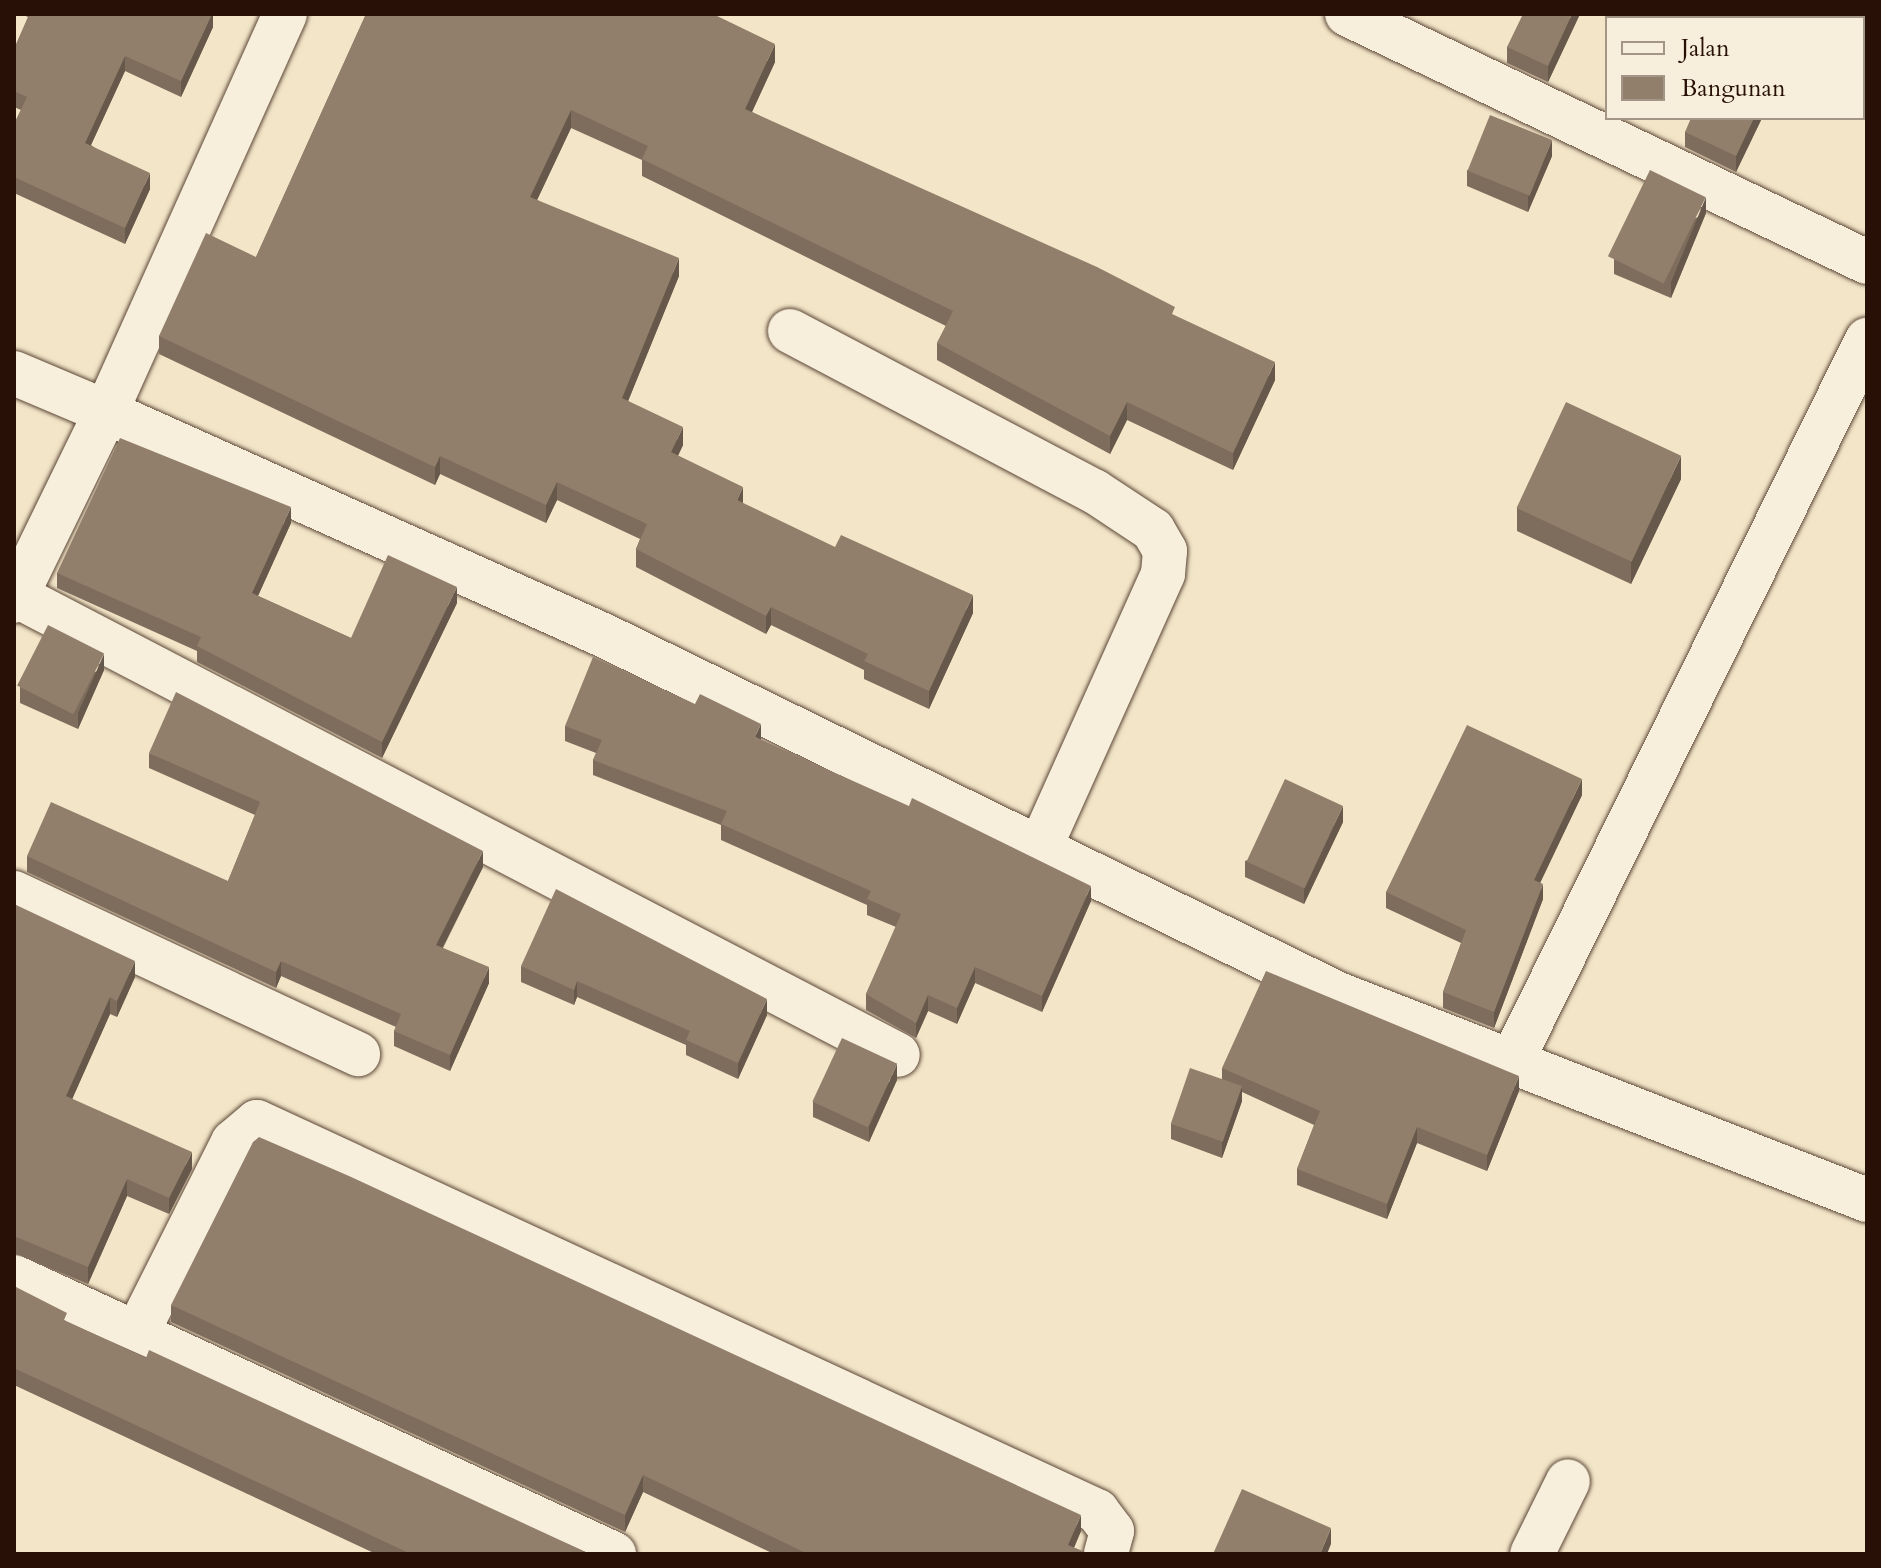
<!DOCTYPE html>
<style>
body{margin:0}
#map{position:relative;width:1881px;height:1568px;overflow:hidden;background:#f3e6c8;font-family:Cardo,serif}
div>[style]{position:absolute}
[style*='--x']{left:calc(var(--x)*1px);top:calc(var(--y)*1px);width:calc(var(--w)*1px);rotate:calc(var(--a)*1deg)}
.roads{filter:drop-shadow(0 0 2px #5b4637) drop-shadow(0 0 2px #5b4637)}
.minor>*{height:44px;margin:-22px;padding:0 22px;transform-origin:22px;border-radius:22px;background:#f7efdb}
.wall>*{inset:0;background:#7e6d5c}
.shaded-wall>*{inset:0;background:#66594b}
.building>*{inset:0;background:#927f6b;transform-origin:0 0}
span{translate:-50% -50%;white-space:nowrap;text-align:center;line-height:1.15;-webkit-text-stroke:6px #f7efdb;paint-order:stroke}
.frame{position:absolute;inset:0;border:16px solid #281007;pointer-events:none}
.legend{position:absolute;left:1605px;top:16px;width:260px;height:104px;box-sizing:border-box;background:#f7efdb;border:2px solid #a49686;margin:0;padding:10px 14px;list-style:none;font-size:24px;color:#281007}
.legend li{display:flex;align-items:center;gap:16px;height:40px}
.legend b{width:40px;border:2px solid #a49686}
</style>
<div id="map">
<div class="roads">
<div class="minor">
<i style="--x:285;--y:14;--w:436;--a:114.2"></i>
<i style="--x:106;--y:412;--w:545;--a:24.17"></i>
<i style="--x:603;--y:635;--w:818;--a:26.03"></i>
<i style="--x:1338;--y:994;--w:568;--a:21.28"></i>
<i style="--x:1347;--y:14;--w:576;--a:25.5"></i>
<i style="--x:790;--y:331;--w:344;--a:27.8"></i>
<i style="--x:1094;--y:491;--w:71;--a:33.5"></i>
<i style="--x:1153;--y:530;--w:24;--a:60"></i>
<i style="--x:1165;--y:551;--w:23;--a:95"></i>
<i style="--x:1163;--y:574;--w:298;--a:114.2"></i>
<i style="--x:14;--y:373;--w:100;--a:23"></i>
<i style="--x:106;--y:412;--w:210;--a:116"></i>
<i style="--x:17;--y:596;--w:993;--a:27.52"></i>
<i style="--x:14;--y:893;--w:380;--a:25.1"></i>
<i style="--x:1512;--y:1061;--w:804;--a:-63.79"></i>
<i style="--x:14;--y:1277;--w:661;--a:24.78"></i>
<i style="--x:137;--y:1333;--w:214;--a:-63.3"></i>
<i style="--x:233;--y:1142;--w:31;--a:-40"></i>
<i style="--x:257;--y:1122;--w:926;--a:24.85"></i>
<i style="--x:1097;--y:1511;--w:25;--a:53"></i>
<i style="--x:1112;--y:1531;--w:24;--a:105"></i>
<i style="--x:1532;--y:1554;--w:81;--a:-63.7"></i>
</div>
</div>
<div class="wall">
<i style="clip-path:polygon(21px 14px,213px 14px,213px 27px,181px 97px,125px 71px,91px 145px,150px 189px,125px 244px,14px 193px,14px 124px,21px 110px,14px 107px,14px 49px,28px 17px)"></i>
<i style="clip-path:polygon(366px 14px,775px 62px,752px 112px,1175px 316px,1275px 380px,1233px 470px,1127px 420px,1110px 454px,937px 360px,937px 343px,946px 326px,642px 176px,642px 160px,571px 128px,537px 200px,679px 276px,628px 401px,683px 445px,678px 456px,743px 504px,973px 613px,929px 709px,864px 679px,864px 670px,771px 625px,766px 634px,636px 567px,636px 549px,640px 539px,557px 500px,546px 523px,440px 474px,435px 485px,159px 354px,159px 336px,256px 257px)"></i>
<i style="clip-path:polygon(1580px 14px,1548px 82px,1507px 63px,1507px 47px)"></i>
<i style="clip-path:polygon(1762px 118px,1736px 172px,1685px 147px,1685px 132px)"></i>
<i style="clip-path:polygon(1552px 156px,1528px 212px,1467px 186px,1467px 170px)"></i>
<i style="clip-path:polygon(1706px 213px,1671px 298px,1614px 274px,1614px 259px)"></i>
<i style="clip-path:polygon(1681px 479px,1631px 584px,1517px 531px,1517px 508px)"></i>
<i style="clip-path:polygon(291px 523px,258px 596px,351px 638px,457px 603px,382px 758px,197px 662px,197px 651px,57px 588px,57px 573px)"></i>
<i style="clip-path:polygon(104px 670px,78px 729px,20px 703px,20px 687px)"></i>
<i style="clip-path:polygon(565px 726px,761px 740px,1091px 901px,1042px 1012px,975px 983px,957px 1024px,928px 1011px,916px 1038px,866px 1010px,866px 994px,896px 927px,867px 915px,867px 905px,721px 840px,721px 825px,593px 775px,593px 760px,596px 753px,565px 741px)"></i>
<i style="clip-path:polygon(149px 753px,483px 867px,443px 948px,489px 983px,450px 1071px,394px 1046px,394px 1031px,396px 1027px,281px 976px,276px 988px,27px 872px,27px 856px,228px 881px,255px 815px,149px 768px)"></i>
<i style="clip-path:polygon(1582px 795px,1540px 882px,1543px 899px,1494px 1028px,1443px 1008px,1443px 992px,1461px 943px,1386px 908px,1386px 892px)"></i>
<i style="clip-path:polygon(1343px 822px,1304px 904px,1245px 877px,1245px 861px)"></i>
<i style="clip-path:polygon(14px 904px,135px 977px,117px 1017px,110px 1014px,72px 1099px,192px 1169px,169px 1214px,127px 1196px,88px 1284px,14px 1253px)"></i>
<i style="clip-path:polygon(521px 966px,767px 1015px,738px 1079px,686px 1055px,686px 1045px,577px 997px,574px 1005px,521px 982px)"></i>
<i style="clip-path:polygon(1222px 1068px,1519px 1091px,1487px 1171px,1417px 1143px,1387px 1219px,1297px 1185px,1297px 1169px,1314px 1125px,1242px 1092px,1242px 1101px,1222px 1158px,1171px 1139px,1171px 1124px,1222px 1079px)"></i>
<i style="clip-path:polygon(897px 1080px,869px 1142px,813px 1117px,813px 1102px)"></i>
<i style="clip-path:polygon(14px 1286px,67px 1322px,590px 1554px,376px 1554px,14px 1385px)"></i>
<i style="clip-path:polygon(171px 1305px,1081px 1531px,1074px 1548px,1089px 1554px,774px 1554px,643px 1492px,625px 1532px,171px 1322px)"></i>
</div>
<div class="shaded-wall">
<i style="clip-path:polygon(212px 14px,213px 14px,213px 27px,181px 97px,181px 81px)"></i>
<i style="clip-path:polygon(1572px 14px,1580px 14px,1548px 82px,1548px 66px)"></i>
<i style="clip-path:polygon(775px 44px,775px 62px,745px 127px,745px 109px)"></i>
<i style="clip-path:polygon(125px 56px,125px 71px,85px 158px,85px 143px)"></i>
<i style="clip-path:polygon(571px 110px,571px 128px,530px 215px,530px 197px)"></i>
<i style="clip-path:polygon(1754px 118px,1762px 118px,1736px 172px,1736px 156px)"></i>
<i style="clip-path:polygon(1552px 140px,1552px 156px,1528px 212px,1528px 197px)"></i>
<i style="clip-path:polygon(150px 173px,150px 189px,125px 244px,125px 228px)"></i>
<i style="clip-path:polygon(1706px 197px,1706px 213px,1671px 298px,1671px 282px)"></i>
<i style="clip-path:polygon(679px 258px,679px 276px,622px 416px,622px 398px)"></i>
<i style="clip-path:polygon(1275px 362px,1275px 380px,1233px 470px,1233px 453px)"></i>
<i style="clip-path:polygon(1127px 402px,1127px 420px,1110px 454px,1110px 436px)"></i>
<i style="clip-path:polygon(683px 427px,683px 445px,671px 470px,671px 452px)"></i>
<i style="clip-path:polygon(440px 456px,440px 474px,435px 485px,435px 467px)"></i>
<i style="clip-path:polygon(1681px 456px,1681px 479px,1631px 584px,1631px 562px)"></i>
<i style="clip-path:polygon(557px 482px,557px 500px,546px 523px,546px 505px)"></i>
<i style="clip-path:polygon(743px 487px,743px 504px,737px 500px)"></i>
<i style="clip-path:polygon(291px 507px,291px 523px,252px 609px,252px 593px)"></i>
<i style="clip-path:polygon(457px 587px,457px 603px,382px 758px,382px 742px)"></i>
<i style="clip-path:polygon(973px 595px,973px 613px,929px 709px,929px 691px)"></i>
<i style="clip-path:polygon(771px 607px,771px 625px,766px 634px,766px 616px)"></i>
<i style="clip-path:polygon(104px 654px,104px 670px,78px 729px,78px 713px)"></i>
<i style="clip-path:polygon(761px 724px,761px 740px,755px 737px)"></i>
<i style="clip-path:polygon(1582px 779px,1582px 795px,1534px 896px,1534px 880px)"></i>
<i style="clip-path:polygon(1343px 806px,1343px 822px,1304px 904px,1304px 888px)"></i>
<i style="clip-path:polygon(483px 851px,483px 867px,436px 960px,436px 945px)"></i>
<i style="clip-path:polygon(1543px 884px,1543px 899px,1494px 1028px,1494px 1012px)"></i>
<i style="clip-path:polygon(1091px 886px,1091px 901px,1042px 1012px,1042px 996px)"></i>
<i style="clip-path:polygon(135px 961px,135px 977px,117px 1017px,117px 1001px)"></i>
<i style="clip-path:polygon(281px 961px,281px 976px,276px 988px,276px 972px)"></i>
<i style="clip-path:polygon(489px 967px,489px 983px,450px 1071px,450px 1055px)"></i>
<i style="clip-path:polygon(975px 967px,975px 983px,957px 1024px,957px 1008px)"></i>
<i style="clip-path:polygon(577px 981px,577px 997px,574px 1005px,574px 990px)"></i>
<i style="clip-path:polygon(928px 995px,928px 1011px,916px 1038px,916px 1023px)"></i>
<i style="clip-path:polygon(110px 997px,110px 1014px,66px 1113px,66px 1096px)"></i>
<i style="clip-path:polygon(767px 999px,767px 1015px,738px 1079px,738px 1063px)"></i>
<i style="clip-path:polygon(897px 1064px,897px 1080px,869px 1142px,869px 1127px)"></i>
<i style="clip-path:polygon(1519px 1076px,1519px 1091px,1487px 1171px,1487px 1155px)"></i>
<i style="clip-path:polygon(1242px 1086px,1242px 1101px,1222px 1158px,1222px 1142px)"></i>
<i style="clip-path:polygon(1417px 1127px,1417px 1143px,1387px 1219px,1387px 1204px)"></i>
<i style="clip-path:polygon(192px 1152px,192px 1169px,169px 1214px,169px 1198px)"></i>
<i style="clip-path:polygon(127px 1179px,127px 1196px,88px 1284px,88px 1267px)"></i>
<i style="clip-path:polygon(643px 1475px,643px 1492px,625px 1532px,625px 1515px)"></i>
<i style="clip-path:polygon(1081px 1515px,1081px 1531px,1071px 1554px,1068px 1545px)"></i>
<i style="clip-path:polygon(1331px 1528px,1331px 1544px,1327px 1554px,1320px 1554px)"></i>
</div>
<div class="building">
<i style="clip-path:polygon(30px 14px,212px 14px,181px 81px,125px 56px,85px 143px,150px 173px,125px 228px,14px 177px,14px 124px,27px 97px,14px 91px,14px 49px)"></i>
<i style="clip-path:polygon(366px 14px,713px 14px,775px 44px,745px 109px,1097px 267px,1175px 307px,1172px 314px,1275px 362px,1233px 453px,1127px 402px,1110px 436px,937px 343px,953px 311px,642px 159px,648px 146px,571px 110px,530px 197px,679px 258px,622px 398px,683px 427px,671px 452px,743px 487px,737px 500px,835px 547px,841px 535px,973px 595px,929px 691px,864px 661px,868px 654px,771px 607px,766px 616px,636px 549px,647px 524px,557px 482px,546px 505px,440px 456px,435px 467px,159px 336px,206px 233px,256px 257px)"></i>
<i style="clip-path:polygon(1523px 14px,1572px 14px,1548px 66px,1507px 47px)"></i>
<i style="left:1490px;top:115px;width:67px;height:60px;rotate:22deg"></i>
<i style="clip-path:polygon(1691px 118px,1754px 118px,1736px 156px,1685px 132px)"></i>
<i style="left:1650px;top:170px;width:62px;height:96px;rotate:26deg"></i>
<i style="left:1566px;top:402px;width:127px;height:117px;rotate:25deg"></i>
<i style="clip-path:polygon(120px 438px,291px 507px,252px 593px,351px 638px,388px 555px,457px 587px,382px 742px,197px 646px,201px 637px,57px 573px)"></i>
<i style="left:48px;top:625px;width:63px;height:68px;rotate:27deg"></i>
<i style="clip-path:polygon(593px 657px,695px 704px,700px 694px,761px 724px,755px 737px,909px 806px,912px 798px,1091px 886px,1042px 996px,975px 967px,957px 1008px,928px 995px,916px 1023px,866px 994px,901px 914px,867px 899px,871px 891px,721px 824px,727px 811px,593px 760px,602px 740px,565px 726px)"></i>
<i style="clip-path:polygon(176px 692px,483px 851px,436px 945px,489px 967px,450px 1055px,394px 1031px,401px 1014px,281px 961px,276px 972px,27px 856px,51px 802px,228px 881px,260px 802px,149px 753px)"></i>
<i style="clip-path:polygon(1467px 725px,1582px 779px,1534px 880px,1543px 884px,1494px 1012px,1443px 992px,1466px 930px,1386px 892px)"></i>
<i style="left:1285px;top:779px;width:64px;height:91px;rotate:25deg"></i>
<i style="clip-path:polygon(556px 889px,767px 999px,738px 1063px,686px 1040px,690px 1031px,577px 981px,574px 990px,521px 966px)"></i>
<i style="clip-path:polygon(14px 904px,135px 961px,117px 1001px,110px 997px,66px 1096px,192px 1152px,169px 1198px,127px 1179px,88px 1267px,14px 1236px)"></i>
<i style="clip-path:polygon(1266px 971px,1519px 1076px,1487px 1155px,1417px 1127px,1387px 1204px,1297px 1169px,1320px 1111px,1222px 1068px)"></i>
<i style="left:842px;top:1038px;width:61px;height:70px;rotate:25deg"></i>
<i style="left:1190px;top:1068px;width:55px;height:59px;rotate:19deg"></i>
<i style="clip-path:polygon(259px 1137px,349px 1176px,1081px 1515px,1068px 1545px,1090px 1554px,808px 1554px,643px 1475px,625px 1515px,171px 1305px,253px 1142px)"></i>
<i style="clip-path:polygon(14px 1286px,67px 1313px,64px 1320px,146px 1358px,149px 1350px,590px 1554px,411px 1554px,14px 1368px)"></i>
<i style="clip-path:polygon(1242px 1489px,1331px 1528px,1320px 1554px,1213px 1554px)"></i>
</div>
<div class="frame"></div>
<ul class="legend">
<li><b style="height:10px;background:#f7efdb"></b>Jalan</li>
<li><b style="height:22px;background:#927f6b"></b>Bangunan</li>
</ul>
</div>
